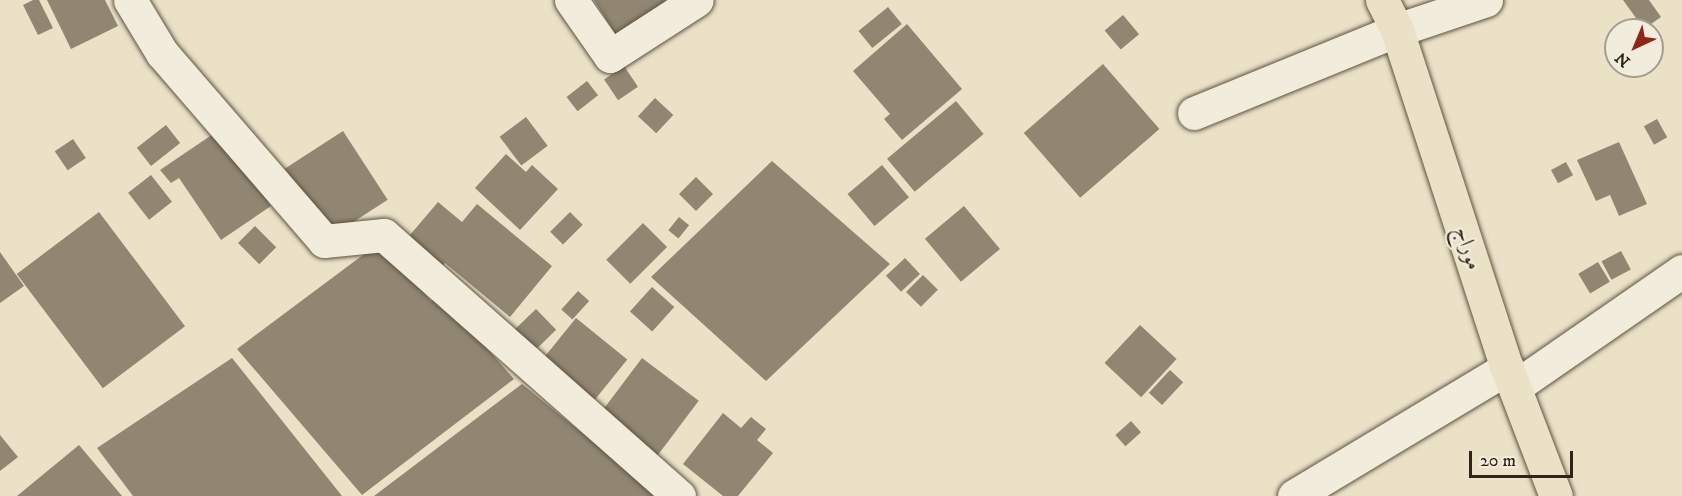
<!DOCTYPE html>
<meta charset="utf-8">
<style>
body{margin:0}
#map{position:relative;width:1682px;height:496px;overflow:hidden;background:#eae1c7;font-family:"IM FELL DW Pica",Amiri,serif}
div>[style]{position:absolute}
[style*='--x']{left:calc(var(--x)*1px);top:calc(var(--y)*1px);width:calc(var(--w)*1px);rotate:calc(var(--a)*1deg)}
.building>*{inset:0;background:#918672;transform-origin:0 0}
.roads{filter:drop-shadow(0 0 2px #5f5242) drop-shadow(0 0 2px #5f5242)}
.minor>*{height:33px;margin:-16.5px;padding:0 16.5px;transform-origin:16.5px;border-radius:16.5px;background:#f1ecdb}
.major>*{height:33px;margin:-16.5px;padding:0 16.5px;transform-origin:16.5px;border-radius:16.5px;background:#eae1c7}
span{translate:-50% -50%;white-space:nowrap;text-align:center;line-height:1.15;-webkit-text-stroke:4.5px #f1ecdb;paint-order:stroke}
.street-label{font-size:22px;color:#312315}
.north{position:absolute;left:1604px;top:18px;width:60px;height:60px;box-sizing:border-box;background:#f1ecdb;border:2px solid #a49c8c;border-radius:50%;rotate:224deg;font-size:16px;font-weight:700;line-height:24px;text-align:center;color:#312315}
.north::after{content:'';display:block;margin:auto;width:21px;height:27px;background:#8f2418;clip-path:polygon(50% 0,100% 100%,50% 72%,0 100%)}
.scale{position:absolute;left:1469px;top:451px;width:104px;height:27px;box-sizing:border-box;border:3px solid #312315;border-top:0;padding-left:8px;font-size:18px;line-height:21px;white-space:nowrap;color:#312315;-webkit-text-stroke:4px #f1ecdb;paint-order:stroke}
</style>
<div id="map">
<div class="building">
<i style="clip-path:polygon(33px 0,39px 0,53px 28px,38px 35px,23px 5px)"></i>
<i style="clip-path:polygon(47px 0,105px 0,118px 26px,71px 49px)"></i>
<i style="clip-path:polygon(594px 0,665px 0,669px 7px,618px 38px)"></i>
<i style="clip-path:polygon(1623px 0,1649px 0,1661px 17px,1644px 29px)"></i>
<i style="left:888px;top:7px;width:22px;height:38px;rotate:51deg"></i>
<i style="left:1123px;top:15px;width:25px;height:24px;rotate:50deg"></i>
<i style="clip-path:polygon(907px 24px,962px 89px,902px 140px,884px 119px,890px 114px,853px 71px)"></i>
<i style="left:1103px;top:64px;width:86px;height:105px;rotate:49deg"></i>
<i style="left:624px;top:66px;width:25px;height:24px;rotate:56deg"></i>
<i style="left:587px;top:81px;width:18px;height:26px;rotate:52deg"></i>
<i style="left:655px;top:98px;width:25px;height:25px;rotate:43deg"></i>
<i style="left:956px;top:101px;width:43px;height:90px;rotate:50deg"></i>
<i style="left:526px;top:117px;width:36px;height:33px;rotate:53deg"></i>
<i style="left:1657px;top:119px;width:21px;height:15px;rotate:61deg"></i>
<i style="left:166px;top:125px;width:23px;height:37px;rotate:52deg"></i>
<i style="clip-path:polygon(219px 130px,271px 206px,221px 240px,179px 178px,171px 183px,160px 170px)"></i>
<i style="left:343px;top:131px;width:82px;height:69px;rotate:57deg"></i>
<i style="left:73px;top:139px;width:23px;height:22px;rotate:56deg"></i>
<i style="clip-path:polygon(1619px 142px,1647px 204px,1619px 216px,1610px 195px,1596px 201px,1577px 160px)"></i>
<i style="clip-path:polygon(506px 154px,526px 172px,532px 165px,558px 189px,520px 230px,475px 188px)"></i>
<i style="clip-path:polygon(772px 161px,890px 264px,766px 381px,651px 277px)"></i>
<i style="left:1566px;top:162px;width:15px;height:17px;rotate:62deg"></i>
<i style="left:882px;top:165px;width:42px;height:45px;rotate:50deg"></i>
<i style="left:151px;top:175px;width:34px;height:29px;rotate:52deg"></i>
<i style="left:696px;top:177px;width:24px;height:24px;rotate:45deg"></i>
<i style="clip-path:polygon(438px 202px,462px 222px,477px 204px,552px 266px,510px 317px,445px 263px,438px 270px,404px 242px)"></i>
<i style="left:964px;top:206px;width:56px;height:51px;rotate:50deg"></i>
<i style="left:99px;top:212px;width:143px;height:103px;rotate:53deg"></i>
<i style="left:570px;top:212px;width:18px;height:28px;rotate:45deg"></i>
<i style="left:679px;top:217px;width:13px;height:17px;rotate:39deg"></i>
<i style="left:643px;top:223px;width:34px;height:52px;rotate:45deg"></i>
<i style="left:255px;top:226px;width:30px;height:24px;rotate:45deg"></i>
<i style="clip-path:polygon(379px 243px,431px 301px,440px 295px,514px 379px,362px 495px,237px 349px)"></i>
<i style="left:1621px;top:251px;width:21px;height:22px;rotate:62deg"></i>
<i style="clip-path:polygon(0 252px,24px 286px,0 303px)"></i>
<i style="left:905px;top:258px;width:22px;height:26px;rotate:47deg"></i>
<i style="left:1598px;top:262px;width:23px;height:23px;rotate:59deg"></i>
<i style="left:923px;top:275px;width:21px;height:24px;rotate:45deg"></i>
<i style="left:652px;top:287px;width:30px;height:33px;rotate:42deg"></i>
<i style="left:578px;top:291px;width:15px;height:25px;rotate:42deg"></i>
<i style="left:536px;top:309px;width:29px;height:40px;rotate:46deg"></i>
<i style="left:576px;top:318px;width:66px;height:61px;rotate:39deg"></i>
<i style="left:1140px;top:325px;width:50px;height:52px;rotate:43deg"></i>
<i style="clip-path:polygon(232px 358px,342px 496px,133px 496px,97px 448px)"></i>
<i style="left:642px;top:358px;width:71px;height:70px;rotate:37deg"></i>
<i style="left:1170px;top:370px;width:18px;height:31px;rotate:43deg"></i>
<i style="clip-path:polygon(522px 384px,659px 496px,374px 496px)"></i>
<i style="clip-path:polygon(723px 413px,741px 428px,751px 417px,766px 429px,757px 440px,773px 453px,738px 496px,723px 496px,683px 464px)"></i>
<i style="left:1131px;top:421px;width:15px;height:21px;rotate:48deg"></i>
<i style="clip-path:polygon(0 435px,18px 457px,0 471px)"></i>
<i style="clip-path:polygon(79px 445px,122px 496px,17px 496px)"></i>
</div>
<div class="roads">
<div class="minor">
<i style="--x:130;--y:0;--w:62;--a:58.9"></i>
<i style="--x:162;--y:53;--w:248;--a:49.2"></i>
<i style="--x:324;--y:241;--w:60;--a:-5.7"></i>
<i style="--x:384;--y:235;--w:394;--a:41.5"></i>
<i style="--x:571;--y:0;--w:68;--a:55.1"></i>
<i style="--x:610;--y:56;--w:103;--a:-32.8"></i>
<i style="--x:1194;--y:113;--w:219;--a:-22.2"></i>
<i style="--x:1397;--y:30;--w:94;--a:-18.6"></i>
<i style="--x:1516;--y:386;--w:202;--a:-34.7"></i>
<i style="--x:1294;--y:496;--w:249;--a:-31"></i>
</div>
<div class="major">
<i style="--x:1382;--y:0;--w:34;--a:63"></i>
<i style="--x:1397;--y:30;--w:355;--a:72"></i>
<i style="--x:1507;--y:368;--w:137;--a:69.1"></i>
</div>
</div>
<div class="street-label">
<span style="left:1468px;top:248px;rotate:72deg">موراج</span>
</div>
<div class="north">N</div>
<div class="scale">20 m</div>
</div>
